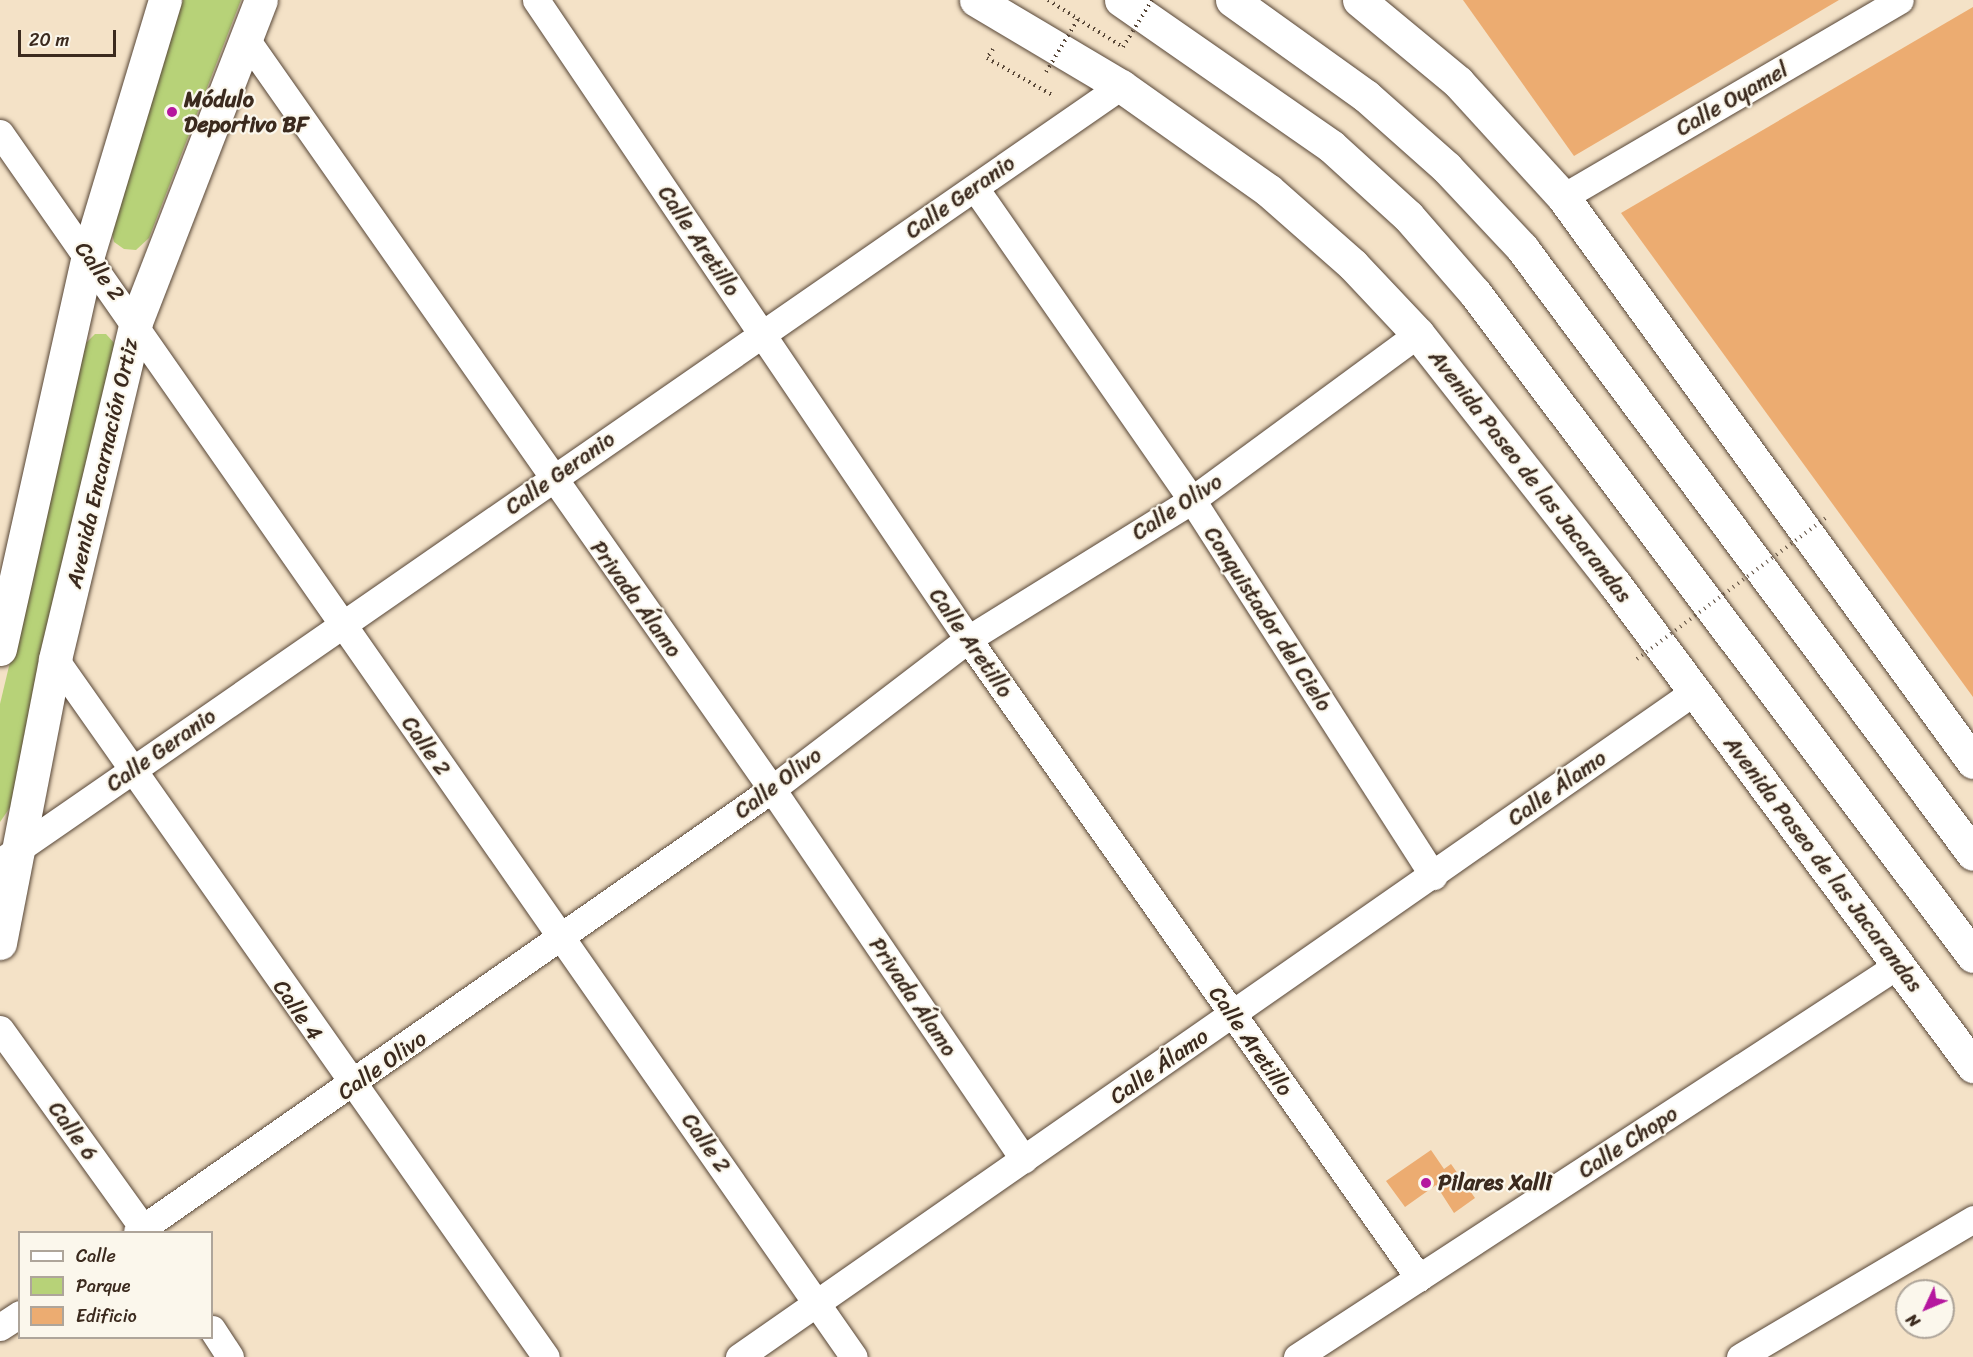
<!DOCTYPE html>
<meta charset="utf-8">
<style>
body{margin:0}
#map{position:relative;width:1973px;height:1357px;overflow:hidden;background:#f4e2c7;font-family:Sriracha,sans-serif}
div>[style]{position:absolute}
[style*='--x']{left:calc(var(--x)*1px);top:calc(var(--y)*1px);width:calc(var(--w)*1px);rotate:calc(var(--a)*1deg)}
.green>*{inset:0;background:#b7d278}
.building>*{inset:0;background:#ecac71}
.path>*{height:4px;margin-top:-2px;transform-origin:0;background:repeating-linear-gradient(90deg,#574637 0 1.5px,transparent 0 6px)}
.roads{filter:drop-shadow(0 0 2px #574637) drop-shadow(0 0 2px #574637)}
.street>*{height:27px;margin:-13.5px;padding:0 13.5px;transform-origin:13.5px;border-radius:13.5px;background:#fff}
.secondary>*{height:33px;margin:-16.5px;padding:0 16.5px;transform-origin:16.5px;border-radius:16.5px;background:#fff}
.highway>*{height:33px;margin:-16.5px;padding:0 16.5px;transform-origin:16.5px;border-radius:16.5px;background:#fff}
.path-bridge>*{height:4px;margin-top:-2px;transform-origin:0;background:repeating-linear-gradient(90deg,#574637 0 1.5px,transparent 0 6px)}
.dots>*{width:16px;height:16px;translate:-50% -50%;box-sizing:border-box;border:3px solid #fbf7ec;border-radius:50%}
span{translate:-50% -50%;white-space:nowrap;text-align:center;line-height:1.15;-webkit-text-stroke:4.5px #fbf7ec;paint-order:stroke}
.poi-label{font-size:22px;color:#3b2a1e;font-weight:700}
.left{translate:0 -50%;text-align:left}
.street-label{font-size:22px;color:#3b2a1e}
.legend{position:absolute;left:18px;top:1231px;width:195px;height:108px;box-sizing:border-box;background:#fbf7ec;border:2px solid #aea59a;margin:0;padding:8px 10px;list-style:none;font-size:18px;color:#3b2a1e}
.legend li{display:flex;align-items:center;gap:12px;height:30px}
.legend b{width:30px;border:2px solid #aea59a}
.north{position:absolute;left:1895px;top:1279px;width:60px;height:60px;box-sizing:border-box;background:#fbf7ec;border:2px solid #aea59a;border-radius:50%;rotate:226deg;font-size:16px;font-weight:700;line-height:24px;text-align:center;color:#3b2a1e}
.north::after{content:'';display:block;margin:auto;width:21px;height:27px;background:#b5179e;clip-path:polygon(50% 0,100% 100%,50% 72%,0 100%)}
.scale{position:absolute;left:18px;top:30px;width:98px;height:27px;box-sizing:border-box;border:3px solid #3b2a1e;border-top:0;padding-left:8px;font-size:18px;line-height:21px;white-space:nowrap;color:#3b2a1e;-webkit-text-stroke:4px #fbf7ec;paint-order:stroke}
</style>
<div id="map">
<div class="green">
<i style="clip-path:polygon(183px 0,241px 0,149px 238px,136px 250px,124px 249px,114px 242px,110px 224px)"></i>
<i style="clip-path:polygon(95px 334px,106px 334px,116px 345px,11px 806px,0 822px,0 704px,86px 343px)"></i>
</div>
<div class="building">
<i style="clip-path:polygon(1463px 0,1839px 0,1574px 156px)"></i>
<i style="clip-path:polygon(1973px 7px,1973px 697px,1621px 213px)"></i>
<i style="clip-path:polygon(1431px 1150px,1444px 1169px,1451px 1164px,1475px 1198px,1454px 1213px,1436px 1185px,1405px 1207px,1386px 1181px)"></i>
</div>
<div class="path">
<i style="--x:1048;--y:0;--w:36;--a:32"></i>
<i style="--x:993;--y:49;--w:11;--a:124"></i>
<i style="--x:987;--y:58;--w:77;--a:29.6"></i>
</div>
<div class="roads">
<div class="street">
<i style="--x:536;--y:0;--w:771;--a:55.94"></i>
<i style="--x:968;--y:639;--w:782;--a:54.79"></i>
<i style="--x:246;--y:39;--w:916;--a:54.96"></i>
<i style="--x:772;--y:789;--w:448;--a:55.8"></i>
<i style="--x:0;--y:133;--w:1492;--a:55.1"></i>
<i style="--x:975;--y:188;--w:380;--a:55.2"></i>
<i style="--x:1192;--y:500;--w:447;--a:57.3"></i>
<i style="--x:1563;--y:197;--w:390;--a:-30.3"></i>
<i style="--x:55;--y:659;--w:853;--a:54.88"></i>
<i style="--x:7;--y:857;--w:1355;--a:-34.69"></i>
<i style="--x:0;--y:1029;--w:250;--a:54.3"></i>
<i style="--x:137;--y:1232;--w:774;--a:-34.9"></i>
<i style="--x:772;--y:789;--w:247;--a:-37.4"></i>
<i style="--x:968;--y:639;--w:264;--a:-31.8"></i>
<i style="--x:1192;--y:500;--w:280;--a:-36.3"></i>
<i style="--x:0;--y:1327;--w:24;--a:-33"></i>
<i style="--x:212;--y:1329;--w:33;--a:57"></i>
<i style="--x:739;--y:1357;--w:1165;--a:-34.86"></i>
<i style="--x:1297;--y:1357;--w:718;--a:-33.11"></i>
<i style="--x:1740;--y:1357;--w:271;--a:-30.6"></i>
</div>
<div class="secondary">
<i style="--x:976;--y:0;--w:169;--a:30.7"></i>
<i style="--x:1121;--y:86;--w:180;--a:35.3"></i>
<i style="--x:1268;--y:190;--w:113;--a:41.4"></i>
<i style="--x:1353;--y:265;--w:95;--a:46.7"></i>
<i style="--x:1418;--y:334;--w:317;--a:51.8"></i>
<i style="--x:1614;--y:583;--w:602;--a:53.38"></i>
<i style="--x:1359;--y:0;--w:129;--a:39.6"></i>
<i style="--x:1458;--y:82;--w:156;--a:47.6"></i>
<i style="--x:1563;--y:197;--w:698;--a:54.03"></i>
<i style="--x:0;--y:649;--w:404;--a:-77.4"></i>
<i style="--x:88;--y:255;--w:266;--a:-73.2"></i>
<i style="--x:0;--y:943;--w:289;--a:-79"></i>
<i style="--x:55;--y:659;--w:347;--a:-76.5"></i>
<i style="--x:136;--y:322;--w:345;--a:-68.8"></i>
</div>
<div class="highway">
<i style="--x:1121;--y:0;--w:256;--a:34.8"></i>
<i style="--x:1331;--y:146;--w:104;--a:42.3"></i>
<i style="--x:1408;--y:216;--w:102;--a:49"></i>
<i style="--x:1475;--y:293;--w:829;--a:53.09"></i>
<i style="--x:1232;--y:0;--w:165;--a:35.6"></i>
<i style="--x:1366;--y:96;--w:108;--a:41.6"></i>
<i style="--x:1447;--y:168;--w:110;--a:46.8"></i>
<i style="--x:1522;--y:248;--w:755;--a:53.34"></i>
</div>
</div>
<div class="path-bridge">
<i style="--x:1046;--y:72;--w:62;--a:-58.9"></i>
<i style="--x:1078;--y:19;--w:53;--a:31.9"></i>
<i style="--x:1123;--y:47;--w:55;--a:-58.3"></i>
<i style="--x:1637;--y:659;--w:237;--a:-36.8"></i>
</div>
<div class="dots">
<i style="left:172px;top:112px;background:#b5179e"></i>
<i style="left:1426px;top:1183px;background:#b5179e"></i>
</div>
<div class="poi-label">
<span class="left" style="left:184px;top:112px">Módulo<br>Deportivo BF</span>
<span class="left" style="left:1438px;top:1183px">Pilares Xalli</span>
</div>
<div class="street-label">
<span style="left:1732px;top:99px;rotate:-30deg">Calle Oyamel</span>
<span style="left:960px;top:197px;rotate:-35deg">Calle Geranio</span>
<span style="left:699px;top:241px;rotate:56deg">Calle Aretillo</span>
<span style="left:100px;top:271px;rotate:54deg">Calle 2</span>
<span style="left:102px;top:463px;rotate:-77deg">Avenida Encarnación Ortiz</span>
<span style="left:560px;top:473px;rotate:-35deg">Calle Geranio</span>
<span style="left:1530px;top:476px;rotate:52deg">Avenida Paseo de las Jacarandas</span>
<span style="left:1177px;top:507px;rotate:-33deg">Calle Olivo</span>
<span style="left:636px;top:599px;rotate:54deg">Privada Álamo</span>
<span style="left:1268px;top:619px;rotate:57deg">Conquistador del Cielo</span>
<span style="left:971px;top:643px;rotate:55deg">Calle Aretillo</span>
<span style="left:426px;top:746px;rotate:55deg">Calle 2</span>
<span style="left:161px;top:750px;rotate:-35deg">Calle Geranio</span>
<span style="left:778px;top:783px;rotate:-37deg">Calle Olivo</span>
<span style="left:1557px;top:788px;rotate:-35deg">Calle Álamo</span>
<span style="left:1823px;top:864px;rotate:53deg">Avenida Paseo de las Jacarandas</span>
<span style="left:913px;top:997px;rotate:56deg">Privada Álamo</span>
<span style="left:298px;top:1010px;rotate:55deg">Calle 4</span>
<span style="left:1251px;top:1041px;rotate:55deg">Calle Aretillo</span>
<span style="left:382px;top:1065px;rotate:-35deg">Calle Olivo</span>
<span style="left:1159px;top:1066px;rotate:-35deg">Calle Álamo</span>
<span style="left:73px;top:1131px;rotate:54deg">Calle 6</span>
<span style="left:1628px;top:1142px;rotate:-33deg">Calle Chopo</span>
<span style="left:706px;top:1143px;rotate:55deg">Calle 2</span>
</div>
<ul class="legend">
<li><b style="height:8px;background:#fff"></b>Calle</li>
<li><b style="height:16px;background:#b7d278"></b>Parque</li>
<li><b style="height:16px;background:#ecac71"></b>Edificio</li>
</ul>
<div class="north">N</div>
<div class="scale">20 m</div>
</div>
